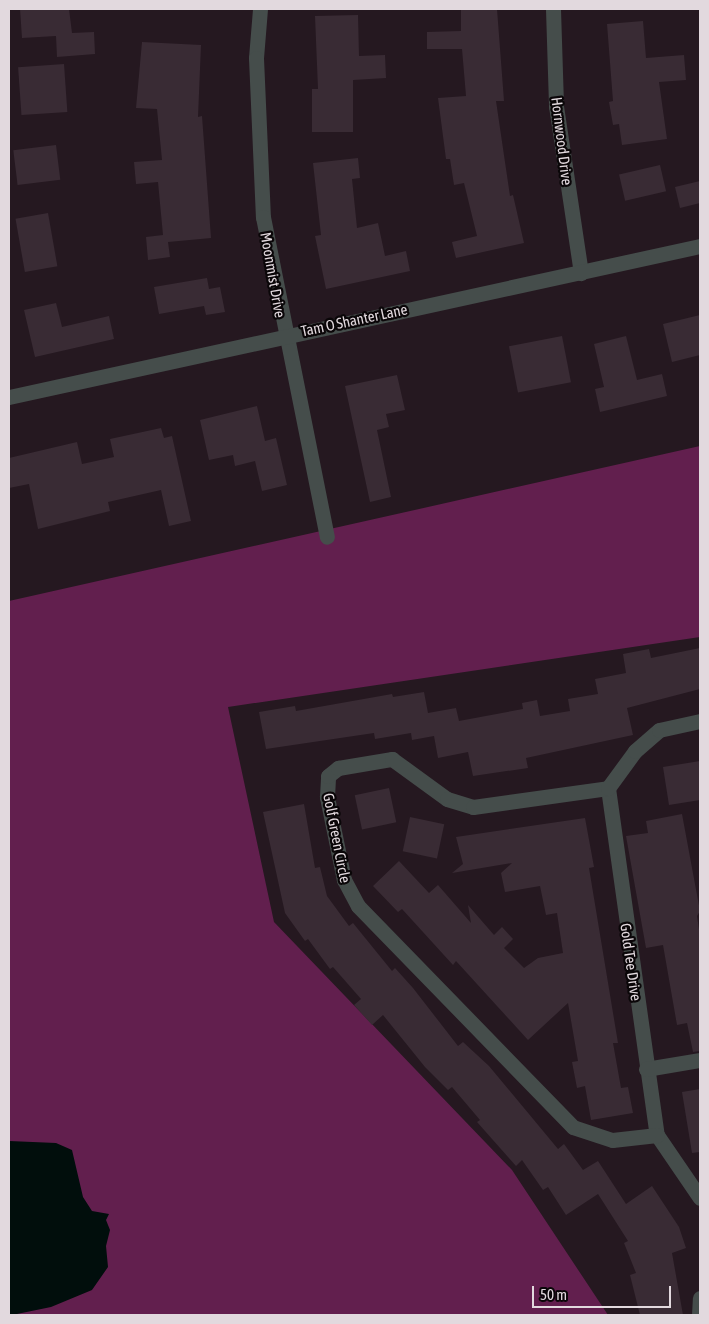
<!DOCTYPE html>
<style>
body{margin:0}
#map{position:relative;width:709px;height:1324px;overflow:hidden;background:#251820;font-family:"Asap Condensed",sans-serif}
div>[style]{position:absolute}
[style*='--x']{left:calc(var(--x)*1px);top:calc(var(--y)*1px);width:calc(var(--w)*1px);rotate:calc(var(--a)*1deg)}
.green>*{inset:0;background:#621f4e}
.water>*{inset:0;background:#010e0c}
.building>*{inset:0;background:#392b34;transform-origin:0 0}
.street>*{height:15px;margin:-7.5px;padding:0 7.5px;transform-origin:7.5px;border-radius:7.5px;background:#454d4b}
span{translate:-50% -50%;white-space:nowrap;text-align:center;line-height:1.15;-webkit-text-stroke:4.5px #0a0608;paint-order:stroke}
.street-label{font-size:15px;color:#e2d9de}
.frame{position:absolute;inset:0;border:10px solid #e2d9de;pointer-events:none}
.scale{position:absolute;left:532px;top:1286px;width:139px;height:22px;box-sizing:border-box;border:2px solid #e2d9de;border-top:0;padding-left:6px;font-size:15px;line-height:18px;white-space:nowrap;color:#e2d9de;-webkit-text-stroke:4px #0a0608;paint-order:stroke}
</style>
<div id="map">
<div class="green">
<i style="clip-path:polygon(700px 446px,700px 637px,228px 707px,274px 922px,512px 1170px,608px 1315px,9px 1315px,9px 601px)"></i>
</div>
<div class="water">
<i style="clip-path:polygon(9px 1141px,56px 1143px,72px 1150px,83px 1197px,92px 1211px,109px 1214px,106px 1220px,110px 1230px,106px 1246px,108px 1267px,92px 1290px,51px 1307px,12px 1315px,9px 1315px)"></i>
</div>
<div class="building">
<i style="clip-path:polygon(20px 9px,69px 9px,72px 33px,94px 32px,95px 54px,57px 57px,56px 36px,22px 38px)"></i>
<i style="clip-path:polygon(461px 9px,497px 9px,504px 101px,496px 101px,510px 196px,513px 195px,524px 243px,456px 258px,452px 242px,477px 236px,464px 183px,454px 185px,450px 159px,446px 159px,438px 98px,466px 96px,462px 49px,427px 49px,427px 32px,461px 31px)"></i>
<i style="clip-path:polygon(358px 15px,359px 56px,385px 55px,386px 78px,353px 80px,353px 132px,312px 132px,312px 89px,318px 89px,315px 16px)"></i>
<i style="clip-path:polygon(643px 21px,646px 58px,684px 55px,686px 80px,659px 82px,667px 139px,622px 145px,619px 124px,613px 125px,609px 102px,613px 101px,607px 24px)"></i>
<i style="clip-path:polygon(142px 42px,201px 45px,198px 117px,202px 116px,211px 238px,168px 242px,170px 257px,148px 260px,146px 237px,163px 235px,158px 182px,136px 184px,134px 162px,162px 160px,157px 109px,136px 108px)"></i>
<i style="left:64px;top:64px;width:48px;height:46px;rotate:86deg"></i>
<i style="left:56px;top:145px;width:35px;height:43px;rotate:83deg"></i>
<i style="clip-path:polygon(358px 158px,360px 178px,352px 179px,357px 228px,378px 223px,385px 256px,406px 251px,410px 271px,326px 289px,315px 236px,321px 235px,313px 163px)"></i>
<i style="left:660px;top:165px;width:27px;height:42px;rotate:77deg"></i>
<i style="clip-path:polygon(700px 181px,700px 203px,680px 208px,675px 187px)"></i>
<i style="left:48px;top:213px;width:54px;height:33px;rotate:80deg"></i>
<i style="clip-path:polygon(207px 278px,209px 289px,220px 287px,225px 312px,206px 315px,204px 306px,159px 314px,154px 287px)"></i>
<i style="clip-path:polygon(56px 303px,62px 327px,109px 316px,114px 339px,35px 357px,24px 310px)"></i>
<i style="clip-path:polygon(700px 315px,700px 355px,672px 362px,663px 324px)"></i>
<i style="left:562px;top:336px;width:47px;height:54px;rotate:79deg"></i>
<i style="clip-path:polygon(626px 336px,637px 380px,662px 374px,667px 396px,600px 412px,595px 389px,604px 387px,594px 344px)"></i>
<i style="clip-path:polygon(397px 375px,405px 410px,386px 414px,389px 427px,377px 430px,391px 497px,370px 502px,345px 386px)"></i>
<i style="clip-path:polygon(257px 406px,265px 441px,276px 438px,287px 485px,262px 491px,255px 461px,235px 466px,233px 455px,209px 460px,200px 420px)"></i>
<i style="clip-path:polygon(161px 428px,164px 438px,172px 436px,191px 521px,169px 526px,161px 490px,108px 502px,110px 511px,38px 529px,29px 484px,9px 488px,9px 458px,77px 442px,82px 464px,114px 457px,110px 439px)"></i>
<i style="clip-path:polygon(700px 648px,700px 689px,627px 708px,633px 735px,526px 758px,528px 768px,473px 776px,468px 752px,438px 758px,434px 736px,412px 740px,411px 733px,375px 739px,374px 733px,266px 749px,259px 712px,295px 706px,296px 711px,392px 694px,393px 697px,424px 692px,428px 713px,456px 708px,459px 721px,523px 709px,522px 703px,537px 700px,540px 716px,570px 711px,568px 699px,598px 694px,595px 679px,626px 673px,623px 654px,649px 649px,651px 658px)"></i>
<i style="clip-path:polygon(700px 761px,700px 800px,669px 805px,663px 767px)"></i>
<i style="left:389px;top:788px;width:35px;height:35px;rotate:78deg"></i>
<i style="clip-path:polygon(304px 804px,315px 868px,320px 867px,327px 896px,349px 926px,353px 923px,392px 971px,395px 968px,413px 988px,458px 1046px,463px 1042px,489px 1066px,558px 1149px,564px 1144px,583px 1170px,598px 1161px,626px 1204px,652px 1186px,679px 1227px,686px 1248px,672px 1253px,683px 1315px,640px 1315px,630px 1275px,636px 1273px,624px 1243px,628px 1241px,598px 1194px,566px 1215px,548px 1187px,543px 1190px,522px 1160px,516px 1166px,477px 1122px,480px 1120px,452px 1087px,448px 1090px,425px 1067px,383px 1015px,372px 1025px,354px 1005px,361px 999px,333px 967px,330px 969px,308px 939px,305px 941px,285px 913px,263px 812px)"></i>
<i style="clip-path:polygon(682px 814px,700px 911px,697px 916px,700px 936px,700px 1051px,693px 1052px,687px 1023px,677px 1025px,663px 945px,646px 948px,626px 836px,648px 833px,646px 821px)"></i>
<i style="left:410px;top:817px;width:35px;height:35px;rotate:12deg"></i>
<i style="clip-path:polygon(585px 818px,594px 867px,589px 868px,618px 1043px,613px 1043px,621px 1088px,628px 1087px,633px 1113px,591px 1120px,585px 1086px,577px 1088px,572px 1062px,578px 1061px,568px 1003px,528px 1040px,456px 961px,453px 965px,402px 909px,398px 912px,373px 886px,399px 861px,429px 893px,438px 885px,471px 923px,468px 905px,494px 935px,502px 927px,513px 939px,504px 948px,524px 968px,538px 958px,563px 953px,557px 913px,546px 915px,540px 886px,505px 892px,501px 873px,512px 863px,452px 873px,463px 864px,456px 837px)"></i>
<i style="clip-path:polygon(700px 1089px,700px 1152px,692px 1153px,682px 1092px)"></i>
</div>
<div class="street">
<i style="--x:260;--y:9;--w:49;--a:94.7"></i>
<i style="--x:256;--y:58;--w:159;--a:87.5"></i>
<i style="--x:263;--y:217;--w:326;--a:78.7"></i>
<i style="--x:553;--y:9;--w:97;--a:88.2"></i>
<i style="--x:556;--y:106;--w:169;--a:81.5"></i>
<i style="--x:9;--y:397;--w:707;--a:-12.33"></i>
<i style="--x:608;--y:788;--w:350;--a:82"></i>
<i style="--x:657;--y:1135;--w:76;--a:55.7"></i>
<i style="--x:646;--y:1069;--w:55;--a:-9.5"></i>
<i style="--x:657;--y:1135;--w:45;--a:173.7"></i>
<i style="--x:612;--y:1140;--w:41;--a:-161.6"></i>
<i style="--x:573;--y:1127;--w:308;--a:-134.2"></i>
<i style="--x:358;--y:906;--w:30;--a:-118"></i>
<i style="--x:344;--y:880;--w:85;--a:-101.6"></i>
<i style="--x:327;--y:797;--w:21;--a:-87"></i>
<i style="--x:328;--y:776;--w:13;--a:-39"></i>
<i style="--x:338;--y:768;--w:55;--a:-9.5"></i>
<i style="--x:392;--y:759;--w:68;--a:36"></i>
<i style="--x:447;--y:799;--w:27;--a:17"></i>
<i style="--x:473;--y:807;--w:136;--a:-8"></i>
<i style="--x:608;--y:788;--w:46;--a:-53.9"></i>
<i style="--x:635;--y:751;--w:32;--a:-41"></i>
<i style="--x:659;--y:730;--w:42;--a:-12.4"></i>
<i style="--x:699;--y:1315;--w:17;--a:-87"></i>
</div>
<div class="street-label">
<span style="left:562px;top:141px;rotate:83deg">Hornwood Drive</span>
<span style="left:273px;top:275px;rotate:80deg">Moonmist Drive</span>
<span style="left:354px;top:320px;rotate:-12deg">Tam O Shanter Lane</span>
<span style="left:337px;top:838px;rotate:79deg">Golf Green Circle</span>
<span style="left:631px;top:962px;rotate:82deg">Gold Tee Drive</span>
</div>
<div class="frame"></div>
<div class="scale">50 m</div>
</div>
